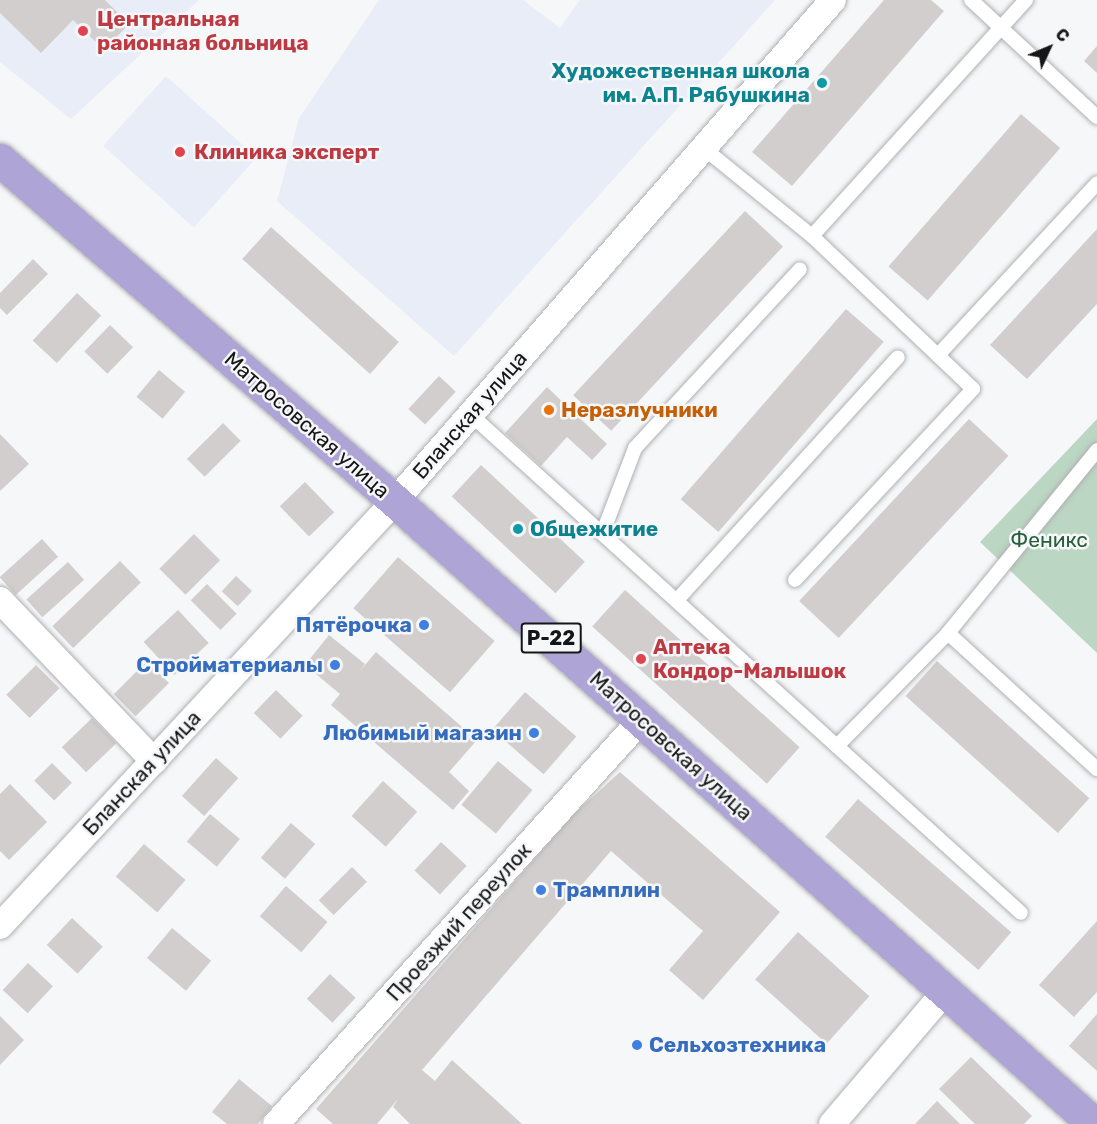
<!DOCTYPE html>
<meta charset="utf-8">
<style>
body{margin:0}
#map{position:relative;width:1097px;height:1124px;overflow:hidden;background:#f6f7f9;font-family:Rubik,sans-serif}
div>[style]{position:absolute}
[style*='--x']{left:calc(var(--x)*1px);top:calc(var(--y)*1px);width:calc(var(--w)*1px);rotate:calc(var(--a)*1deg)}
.built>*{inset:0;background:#e9edf7;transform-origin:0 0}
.green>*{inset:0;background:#bbd6c2}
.building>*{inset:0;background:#d2cece;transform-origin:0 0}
.roads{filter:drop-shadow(0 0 2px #afb0b3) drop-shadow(0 0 2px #afb0b3)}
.service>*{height:14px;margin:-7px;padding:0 7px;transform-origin:7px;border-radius:7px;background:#fff}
.minor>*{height:26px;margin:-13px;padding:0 13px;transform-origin:13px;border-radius:13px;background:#fff}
.trunk>*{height:33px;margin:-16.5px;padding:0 16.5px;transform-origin:16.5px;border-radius:16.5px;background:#aea4d6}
.dots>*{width:16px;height:16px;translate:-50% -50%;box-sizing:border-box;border:3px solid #f6f7f9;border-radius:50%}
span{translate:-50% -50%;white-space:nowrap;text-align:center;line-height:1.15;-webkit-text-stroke:5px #f6f7f9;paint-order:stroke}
.shield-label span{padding:2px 4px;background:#f6f7f9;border:2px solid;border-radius:4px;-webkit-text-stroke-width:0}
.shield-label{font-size:20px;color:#161617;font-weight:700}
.health-label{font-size:21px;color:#be3a42;font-weight:700}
.left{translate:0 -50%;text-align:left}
.culture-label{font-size:21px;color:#0d838f;font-weight:700}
.right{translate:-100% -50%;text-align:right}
.food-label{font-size:21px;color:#c56008;font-weight:700}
.street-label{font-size:21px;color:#161617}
.park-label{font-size:21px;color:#29603c}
.shop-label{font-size:21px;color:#366cbe;font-weight:700}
.north{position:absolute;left:1019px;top:18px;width:60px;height:60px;-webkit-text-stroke:4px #f6f7f9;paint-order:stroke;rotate:46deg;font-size:16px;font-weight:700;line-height:24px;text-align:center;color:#161617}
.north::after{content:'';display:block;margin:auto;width:21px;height:27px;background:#161617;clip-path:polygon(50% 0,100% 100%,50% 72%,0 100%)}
</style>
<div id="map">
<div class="built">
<i style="clip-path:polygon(0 0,199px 0,71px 119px,0 62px)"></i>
<i style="clip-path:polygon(379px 0,523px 0,560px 28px,580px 0,775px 0,454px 356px,277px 201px,299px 118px)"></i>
<i style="left:166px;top:76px;width:122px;height:94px;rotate:42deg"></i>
</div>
<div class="green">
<i style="clip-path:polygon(1097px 419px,1097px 653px,980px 542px)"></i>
</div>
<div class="building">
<i style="clip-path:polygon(0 0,105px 0,129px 24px,104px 50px,73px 20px,41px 53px,0 13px)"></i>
<i style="clip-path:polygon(884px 0,931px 0,944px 11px,792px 186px,752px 152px)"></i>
<i style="clip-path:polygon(1097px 46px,1097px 73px,1084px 61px)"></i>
<i style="left:1021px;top:114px;width:52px;height:202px;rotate:41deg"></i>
<i style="left:745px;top:211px;width:52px;height:252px;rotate:43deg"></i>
<i style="left:271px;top:227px;width:172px;height:43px;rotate:42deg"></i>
<i style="clip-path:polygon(1097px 229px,1097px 304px,1027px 379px,990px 345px)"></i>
<i style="clip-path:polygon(33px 259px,48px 274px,7px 315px,0 308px,0 293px)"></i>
<i style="left:77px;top:293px;width:33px;height:65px;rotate:43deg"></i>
<i style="left:846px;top:309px;width:50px;height:252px;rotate:41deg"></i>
<i style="left:110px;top:325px;width:32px;height:37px;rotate:44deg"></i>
<i style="left:159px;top:370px;width:34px;height:35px;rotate:40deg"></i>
<i style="left:439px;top:376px;width:23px;height:45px;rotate:43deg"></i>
<i style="clip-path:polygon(547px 387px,607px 444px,592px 460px,567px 437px,541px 466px,505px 433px)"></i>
<i style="left:969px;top:419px;width:54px;height:249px;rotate:43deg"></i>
<i style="left:223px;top:423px;width:25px;height:51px;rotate:45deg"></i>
<i style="clip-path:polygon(0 434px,29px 464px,0 491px)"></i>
<i style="left:481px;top:465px;width:142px;height:43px;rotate:43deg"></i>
<i style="left:305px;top:482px;width:42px;height:35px;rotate:46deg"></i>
<i style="left:194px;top:534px;width:37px;height:49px;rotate:45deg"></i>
<i style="left:42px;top:539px;width:24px;height:57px;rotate:48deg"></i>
<i style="left:398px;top:557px;width:128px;height:68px;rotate:41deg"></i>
<i style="left:120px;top:561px;width:30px;height:94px;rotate:46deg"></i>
<i style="left:68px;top:562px;width:24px;height:56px;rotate:48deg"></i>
<i style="left:236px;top:576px;width:22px;height:21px;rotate:43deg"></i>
<i style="left:207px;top:584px;width:42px;height:23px;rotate:45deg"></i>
<i style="left:625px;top:590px;width:235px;height:49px;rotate:42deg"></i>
<i style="left:178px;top:610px;width:45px;height:47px;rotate:47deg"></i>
<i style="clip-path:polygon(329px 635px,365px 664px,360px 671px,376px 652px,477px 740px,449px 772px,469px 791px,453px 810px,331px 705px,340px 694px,305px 665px)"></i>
<i style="left:147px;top:661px;width:31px;height:47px;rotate:45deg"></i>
<i style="left:937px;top:661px;width:205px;height:47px;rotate:42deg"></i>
<i style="left:36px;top:665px;width:33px;height:42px;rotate:45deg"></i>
<i style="left:276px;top:690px;width:37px;height:32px;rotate:44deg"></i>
<i style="left:525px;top:692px;width:68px;height:50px;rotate:41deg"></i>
<i style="left:92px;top:718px;width:35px;height:42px;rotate:46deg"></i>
<i style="left:216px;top:758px;width:30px;height:51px;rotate:42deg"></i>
<i style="left:498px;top:761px;width:45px;height:57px;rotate:40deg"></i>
<i style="left:52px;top:763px;width:28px;height:25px;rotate:45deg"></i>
<i style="clip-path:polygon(620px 772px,780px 912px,703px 1000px,669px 970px,703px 931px,611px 851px,422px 1070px,435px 1081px,452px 1060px,522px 1124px,410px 1124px,393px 1107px,398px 1099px,377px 1124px,333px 1124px,316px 1109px,574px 814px)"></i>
<i style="left:383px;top:781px;width:46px;height:47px;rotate:42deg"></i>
<i style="clip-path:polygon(10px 784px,47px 822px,9px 860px,0 851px,0 794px)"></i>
<i style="left:858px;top:799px;width:203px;height:50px;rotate:41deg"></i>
<i style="left:210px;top:814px;width:39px;height:36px;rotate:40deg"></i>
<i style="left:291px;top:823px;width:32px;height:46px;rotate:41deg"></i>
<i style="left:441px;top:842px;width:35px;height:39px;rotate:43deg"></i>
<i style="left:144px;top:844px;width:55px;height:43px;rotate:41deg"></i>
<i style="left:352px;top:867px;width:21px;height:47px;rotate:45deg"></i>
<i style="left:286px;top:886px;width:55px;height:40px;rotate:41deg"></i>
<i style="left:72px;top:918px;width:42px;height:37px;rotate:43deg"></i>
<i style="clip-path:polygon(1097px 921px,1097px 992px,1074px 1017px,1039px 985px)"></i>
<i style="left:172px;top:928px;width:51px;height:39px;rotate:40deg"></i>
<i style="left:798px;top:932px;width:96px;height:64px;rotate:42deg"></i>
<i style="left:28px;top:963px;width:34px;height:37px;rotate:43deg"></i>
<i style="left:330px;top:974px;width:35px;height:34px;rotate:43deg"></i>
<i style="clip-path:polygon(1097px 1014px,1097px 1071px,1069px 1046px)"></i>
<i style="clip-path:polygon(0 1016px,24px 1040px,0 1065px)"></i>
<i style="clip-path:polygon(971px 1057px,1032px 1116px,1024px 1124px,975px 1124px,939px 1089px)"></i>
<i style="clip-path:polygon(239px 1079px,272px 1106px,258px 1124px,227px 1124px,212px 1112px)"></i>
<i style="clip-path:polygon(937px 1101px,960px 1124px,915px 1124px)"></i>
</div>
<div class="roads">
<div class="service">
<i style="--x:971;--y:0;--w:172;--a:42.9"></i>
<i style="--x:706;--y:150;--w:136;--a:39.1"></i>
<i style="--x:812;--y:236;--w:222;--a:43.5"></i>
<i style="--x:973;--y:389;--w:261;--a:133"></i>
<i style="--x:812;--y:236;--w:319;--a:-47.8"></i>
<i style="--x:938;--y:355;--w:234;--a:-47.2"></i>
<i style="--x:470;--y:414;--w:743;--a:42.16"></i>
<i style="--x:603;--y:532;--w:90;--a:-69.1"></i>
<i style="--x:635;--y:448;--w:243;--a:-47.3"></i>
<i style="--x:677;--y:600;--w:328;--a:-47.7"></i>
<i style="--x:948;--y:633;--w:236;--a:-50.8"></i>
<i style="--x:837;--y:746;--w:158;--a:-45.5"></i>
<i style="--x:948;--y:633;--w:202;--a:42.4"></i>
</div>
<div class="minor">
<i style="--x:0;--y:600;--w:223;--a:46.3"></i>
<i style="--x:0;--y:926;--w:580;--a:-47.1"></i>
<i style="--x:395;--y:501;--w:665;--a:-48.84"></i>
<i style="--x:276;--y:1124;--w:546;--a:-47.9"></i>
<i style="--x:832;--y:1124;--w:172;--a:-49.5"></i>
</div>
<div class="trunk">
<i style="--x:0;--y:160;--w:522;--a:40.8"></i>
<i style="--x:395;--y:501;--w:936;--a:41.71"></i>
</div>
</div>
<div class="dots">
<i style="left:83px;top:31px;background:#e0444e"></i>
<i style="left:822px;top:83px;background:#0f9aa8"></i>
<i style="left:180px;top:152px;background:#e0444e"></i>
<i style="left:549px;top:410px;background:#e8710a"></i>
<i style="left:518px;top:529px;background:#0f9aa8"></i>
<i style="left:424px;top:625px;background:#3f7fe0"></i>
<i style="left:641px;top:659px;background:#e0444e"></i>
<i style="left:335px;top:665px;background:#3f7fe0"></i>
<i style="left:534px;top:733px;background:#3f7fe0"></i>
<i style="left:541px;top:890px;background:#3f7fe0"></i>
<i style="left:637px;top:1045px;background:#3f7fe0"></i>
</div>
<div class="shield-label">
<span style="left:551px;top:638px">Р-22</span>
</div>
<div class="health-label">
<span class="left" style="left:97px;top:31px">Центральная<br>районная больница</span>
<span class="left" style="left:194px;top:152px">Клиника эксперт</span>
<span class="left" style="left:653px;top:659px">Аптека<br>Кондор-Малышок</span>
</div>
<div class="culture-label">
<span class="right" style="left:810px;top:83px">Художественная школа<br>им. А.П. Рябушкина</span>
<span class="left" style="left:530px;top:529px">Общежитие</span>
</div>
<div class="food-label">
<span class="left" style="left:561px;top:410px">Неразлучники</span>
</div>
<div class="street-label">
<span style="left:470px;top:415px;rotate:-49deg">Бланская улица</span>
<span style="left:307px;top:425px;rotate:41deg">Матросовская улица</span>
<span style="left:671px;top:746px;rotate:42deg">Матросовская улица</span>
<span style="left:142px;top:773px;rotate:-47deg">Бланская улица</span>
<span style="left:459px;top:922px;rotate:-48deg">Проезжий переулок</span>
</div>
<div class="park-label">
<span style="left:1049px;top:540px">Феникс</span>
</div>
<div class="shop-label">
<span class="right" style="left:412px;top:625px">Пятёрочка</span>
<span class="right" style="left:323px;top:665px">Стройматериалы</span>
<span class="right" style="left:522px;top:733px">Любимый магазин</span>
<span class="left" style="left:553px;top:890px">Трамплин</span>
<span class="left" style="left:649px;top:1045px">Сельхозтехника</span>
</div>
<div class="north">С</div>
</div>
